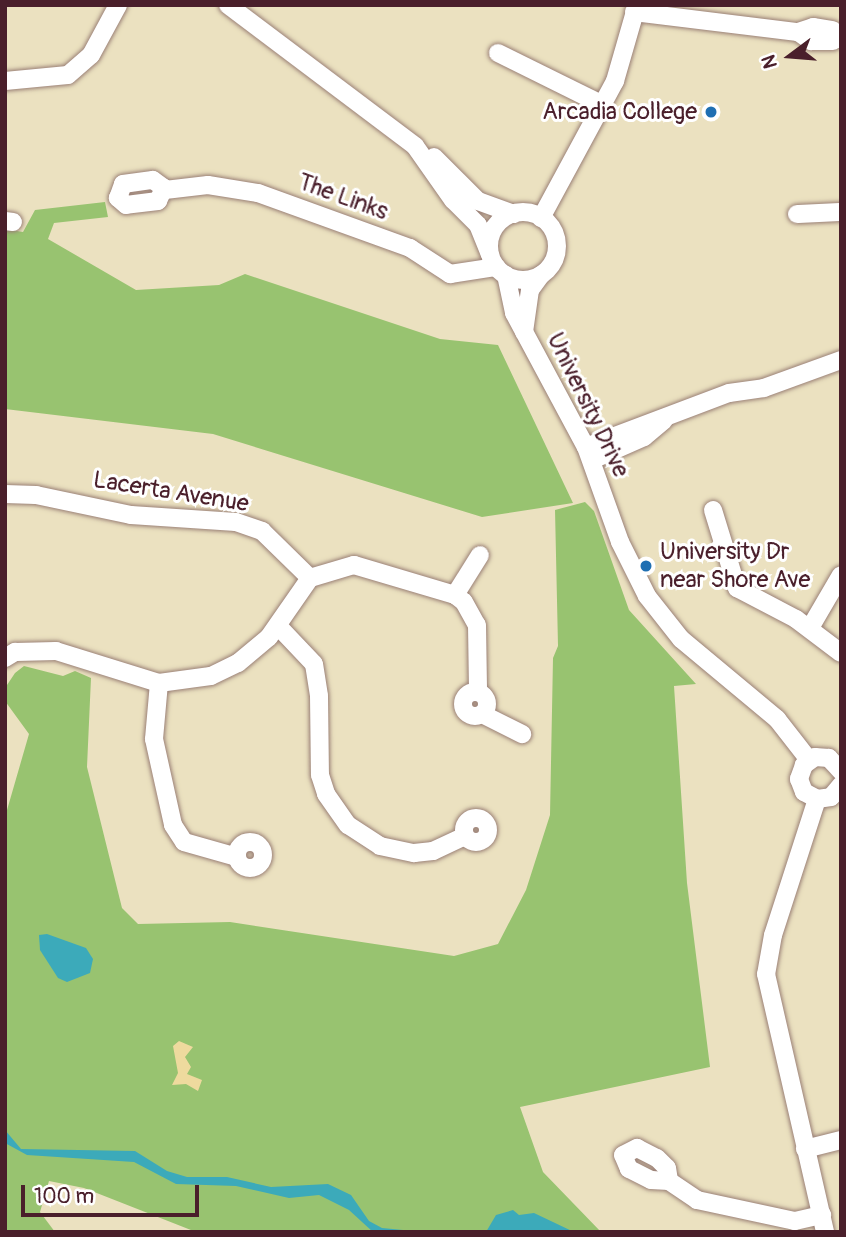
<!DOCTYPE html>
<style>
body{margin:0}
#map{position:relative;width:846px;height:1237px;overflow:hidden;background:#ebe1c0;font-family:Pangolin,sans-serif}
div>[style]{position:absolute}
[style*='--x']{left:calc(var(--x)*1px);top:calc(var(--y)*1px);width:calc(var(--w)*1px);rotate:calc(var(--a)*1deg)}
.green>*{inset:0;background:#98c370}
.sand>*{inset:0;background:#eeda9e}
.water>*{inset:0;background:#3caaba}
.roads{filter:drop-shadow(0 0 2px #9a8076) drop-shadow(0 0 2px #9a8076)}
.minor>*{height:18px;margin:-9px;padding:0 9px;transform-origin:9px;border-radius:9px;background:#fff}
.minor>.ring{margin:-9px;padding:0;box-sizing:content-box;background:none;border:18px solid #fff;border-radius:50%}
.dots>*{width:19px;height:19px;translate:-50% -50%;box-sizing:border-box;border:4px solid #fff;border-radius:50%}
span{translate:-50% -50%;white-space:nowrap;text-align:center;line-height:1.15;-webkit-text-stroke:6px #fff;paint-order:stroke}
.poi-label{font-size:24px;color:#4a1f2b}
.right{translate:-100% -50%;text-align:right}
.left{translate:0 -50%;text-align:left}
.street-label{font-size:24px;color:#4a1f2b}
.frame{position:absolute;inset:0;border:7px solid #4a1f2b;pointer-events:none}
.north{position:absolute;left:755px;top:21px;width:70px;height:70px;-webkit-text-stroke:5px #fff;paint-order:stroke;rotate:254deg;font-size:19px;font-weight:700;line-height:28px;text-align:center;color:#4a1f2b}
.north::after{content:'';display:block;margin:auto;width:24px;height:32px;background:#4a1f2b;clip-path:polygon(50% 0,100% 100%,50% 72%,0 100%)}
.scale{position:absolute;left:21px;top:1185px;width:178px;height:32px;box-sizing:border-box;border:4px solid #4a1f2b;border-top:0;padding-left:9px;font-size:21px;line-height:24px;white-space:nowrap;color:#4a1f2b;-webkit-text-stroke:5px #fff;paint-order:stroke}
</style>
<div id="map">
<div class="green">
<i style="clip-path:polygon(105px 202px,108px 217px,54px 223px,48px 239px,136px 290px,219px 285px,245px 274px,440px 339px,498px 345px,573px 503px,482px 517px,213px 434px,5px 409px,5px 229px,23px 232px,35px 210px)"></i>
<i style="clip-path:polygon(585px 502px,594px 511px,629px 610px,696px 684px,674px 686px,687px 883px,710px 1067px,520px 1107px,543px 1172px,601px 1232px,196px 1232px,84px 1188px,49px 1181px,40px 1212px,55px 1232px,5px 1232px,5px 817px,29px 734px,5px 701px,5px 688px,15px 673px,24px 666px,63px 676px,75px 671px,91px 678px,87px 767px,122px 908px,138px 924px,230px 922px,454px 956px,498px 944px,526px 890px,550px 815px,553px 658px,558px 646px,555px 510px)"></i>
</div>
<div class="sand">
<i style="clip-path:polygon(179px 1041px,193px 1047px,185px 1057px,191px 1067px,187px 1074px,202px 1080px,198px 1091px,186px 1084px,172px 1085px,178px 1073px,173px 1046px)"></i>
</div>
<div class="water">
<i style="clip-path:polygon(47px 934px,86px 948px,93px 959px,90px 973px,67px 982px,58px 978px,40px 950px,39px 935px)"></i>
<i style="clip-path:polygon(5px 1130px,21px 1149px,135px 1151px,167px 1171px,187px 1177px,227px 1177px,271px 1187px,328px 1184px,351px 1195px,369px 1221px,382px 1228px,424px 1232px,373px 1232px,349px 1210px,319px 1195px,289px 1198px,236px 1186px,176px 1184px,134px 1162px,27px 1155px,5px 1143px)"></i>
<i style="clip-path:polygon(513px 1210px,519px 1215px,534px 1213px,574px 1232px,486px 1232px,496px 1215px)"></i>
</div>
<div class="roads">
<div class="minor">
<i style="--x:228;--y:5;--w:234;--a:37"></i>
<i style="--x:415;--y:146;--w:66;--a:54.9"></i>
<i style="--x:453;--y:200;--w:35;--a:45"></i>
<i style="--x:478;--y:225;--w:31;--a:68"></i>
<i style="--x:634;--y:12;--w:165;--a:7"></i>
<i style="--x:798;--y:32;--w:16;--a:35"></i>
<i style="--x:811;--y:41;--w:22;--a:0"></i>
<i style="--x:798;--y:32;--w:16;--a:-18"></i>
<i style="--x:813;--y:27;--w:20;--a:9"></i>
<i style="--x:498;--y:53;--w:117;--a:26.3"></i>
<i style="--x:5;--y:81;--w:63;--a:-5.4"></i>
<i style="--x:68;--y:75;--w:30;--a:-41"></i>
<i style="--x:91;--y:55;--w:57;--a:-61.6"></i>
<i style="--x:434;--y:157;--w:62;--a:45"></i>
<i style="--x:478;--y:201;--w:38;--a:20"></i>
<i style="--x:153;--y:180;--w:14;--a:36"></i>
<i style="--x:164;--y:188;--w:14;--a:115"></i>
<i style="--x:158;--y:201;--w:32;--a:173"></i>
<i style="--x:126;--y:205;--w:11;--a:-139"></i>
<i style="--x:118;--y:198;--w:15;--a:-70"></i>
<i style="--x:123;--y:184;--w:30;--a:-8"></i>
<i style="--x:165;--y:190;--w:43;--a:-6.6"></i>
<i style="--x:208;--y:185;--w:51;--a:9.1"></i>
<i style="--x:258;--y:193;--w:162;--a:19.9"></i>
<i style="--x:410;--y:248;--w:48;--a:33"></i>
<i style="--x:450;--y:274;--w:47;--a:-8.7"></i>
<i class="ring" style="left:489px;top:212px;width:50px;height:50px"></i>
<i style="--x:797;--y:214;--w:44;--a:-2.6"></i>
<i style="--x:541;--y:218;--w:156;--a:-61.6"></i>
<i style="--x:615;--y:81;--w:79;--a:-73.9"></i>
<i style="--x:5;--y:221;--w:8;--a:7"></i>
<i style="--x:506;--y:275;--w:39;--a:78"></i>
<i style="--x:514;--y:313;--w:152;--a:61.8"></i>
<i style="--x:586;--y:447;--w:101;--a:70.3"></i>
<i style="--x:620;--y:542;--w:60;--a:63.4"></i>
<i style="--x:647;--y:596;--w:55;--a:51.7"></i>
<i style="--x:681;--y:639;--w:125;--a:39.8"></i>
<i style="--x:777;--y:719;--w:52;--a:52"></i>
<i style="--x:524;--y:332;--w:42;--a:-81.9"></i>
<i style="--x:530;--y:290;--w:19;--a:-54"></i>
<i style="--x:586;--y:447;--w:153;--a:-20.7"></i>
<i style="--x:729;--y:393;--w:35;--a:-8"></i>
<i style="--x:764;--y:388;--w:82;--a:-20"></i>
<i style="--x:592;--y:460;--w:57;--a:-23.9"></i>
<i style="--x:644;--y:437;--w:26;--a:-40"></i>
<i style="--x:5;--y:494;--w:31;--a:2"></i>
<i style="--x:36;--y:495;--w:97;--a:11.9"></i>
<i style="--x:131;--y:515;--w:105;--a:3.8"></i>
<i style="--x:236;--y:522;--w:28;--a:19"></i>
<i style="--x:262;--y:531;--w:67;--a:44.4"></i>
<i style="--x:713;--y:510;--w:82;--a:72.9"></i>
<i style="--x:737;--y:588;--w:67;--a:27.7"></i>
<i style="--x:796;--y:619;--w:56;--a:37.1"></i>
<i style="--x:455;--y:595;--w:47;--a:-58"></i>
<i style="--x:278;--y:626;--w:52;--a:46.5"></i>
<i style="--x:314;--y:664;--w:32;--a:81"></i>
<i style="--x:319;--y:696;--w:79;--a:89.3"></i>
<i style="--x:320;--y:775;--w:20;--a:72"></i>
<i style="--x:326;--y:794;--w:38;--a:55"></i>
<i style="--x:348;--y:825;--w:38;--a:33"></i>
<i style="--x:380;--y:846;--w:35;--a:12"></i>
<i style="--x:414;--y:853;--w:19;--a:-6"></i>
<i style="--x:433;--y:851;--w:35;--a:-25"></i>
<i style="--x:810;--y:628;--w:61;--a:-59.7"></i>
<i style="--x:5;--y:658;--w:12;--a:-31"></i>
<i style="--x:15;--y:652;--w:41;--a:-1.4"></i>
<i style="--x:56;--y:651;--w:108;--a:17.3"></i>
<i style="--x:159;--y:683;--w:52;--a:-7.7"></i>
<i style="--x:211;--y:676;--w:30;--a:-26"></i>
<i style="--x:238;--y:663;--w:40;--a:-40"></i>
<i style="--x:269;--y:637;--w:72;--a:-55.2"></i>
<i style="--x:310;--y:578;--w:46;--a:-16.5"></i>
<i style="--x:354;--y:565;--w:105;--a:16.5"></i>
<i style="--x:455;--y:595;--w:11;--a:38"></i>
<i style="--x:464;--y:602;--w:26;--a:61"></i>
<i style="--x:477;--y:625;--w:67;--a:89.1"></i>
<i style="--x:159;--y:683;--w:56;--a:95.1"></i>
<i style="--x:154;--y:739;--w:88;--a:77.5"></i>
<i style="--x:173;--y:825;--w:20;--a:57"></i>
<i style="--x:184;--y:842;--w:55;--a:15.8"></i>
<i class="ring" style="left:463px;top:692px;width:6px;height:6px"></i>
<i style="--x:482;--y:714;--w:45;--a:26.6"></i>
<i style="--x:841;--y:771;--w:18;--a:-133"></i>
<i style="--x:829;--y:758;--w:14;--a:-176"></i>
<i style="--x:815;--y:757;--w:14;--a:144"></i>
<i style="--x:804;--y:765;--w:15;--a:110"></i>
<i style="--x:799;--y:779;--w:14;--a:69"></i>
<i style="--x:804;--y:792;--w:15;--a:28"></i>
<i style="--x:817;--y:799;--w:14;--a:-8"></i>
<i style="--x:831;--y:797;--w:16;--a:-50"></i>
<i style="--x:817;--y:799;--w:143;--a:107.9"></i>
<i style="--x:773;--y:935;--w:40;--a:100"></i>
<i style="--x:766;--y:974;--w:265;--a:77.1"></i>
<i class="ring" style="left:464px;top:818px;width:6px;height:6px"></i>
<i class="ring" style="left:237px;top:842px;width:8px;height:8px"></i>
<i style="--x:805;--y:1149;--w:37;--a:-14"></i>
<i style="--x:669;--y:1181;--w:18;--a:-177"></i>
<i style="--x:651;--y:1180;--w:25;--a:-153"></i>
<i style="--x:629;--y:1169;--w:15;--a:-113"></i>
<i style="--x:623;--y:1155;--w:16;--a:-27"></i>
<i style="--x:637;--y:1148;--w:22;--a:27"></i>
<i style="--x:657;--y:1158;--w:14;--a:45"></i>
<i style="--x:667;--y:1168;--w:13;--a:81"></i>
<i style="--x:669;--y:1181;--w:34;--a:34"></i>
<i style="--x:697;--y:1200;--w:100;--a:12.1"></i>
<i style="--x:795;--y:1221;--w:28;--a:-13"></i>
</div>
</div>
<div class="dots">
<i style="left:711px;top:112px;background:#1f6fb2"></i>
<i style="left:646px;top:566px;background:#1f6fb2"></i>
</div>
<div class="poi-label">
<span class="right" style="left:697px;top:112px">Arcadia College</span>
<span class="left" style="left:660px;top:566px">University Dr<br>near Shore Ave</span>
</div>
<div class="street-label">
<span style="left:343px;top:197px;rotate:20deg">The Links</span>
<span style="left:588px;top:405px;rotate:64deg">University Drive</span>
<span style="left:171px;top:492px;rotate:9deg">Lacerta Avenue</span>
</div>
<div class="frame"></div>
<div class="north">N</div>
<div class="scale">100 m</div>
</div>
